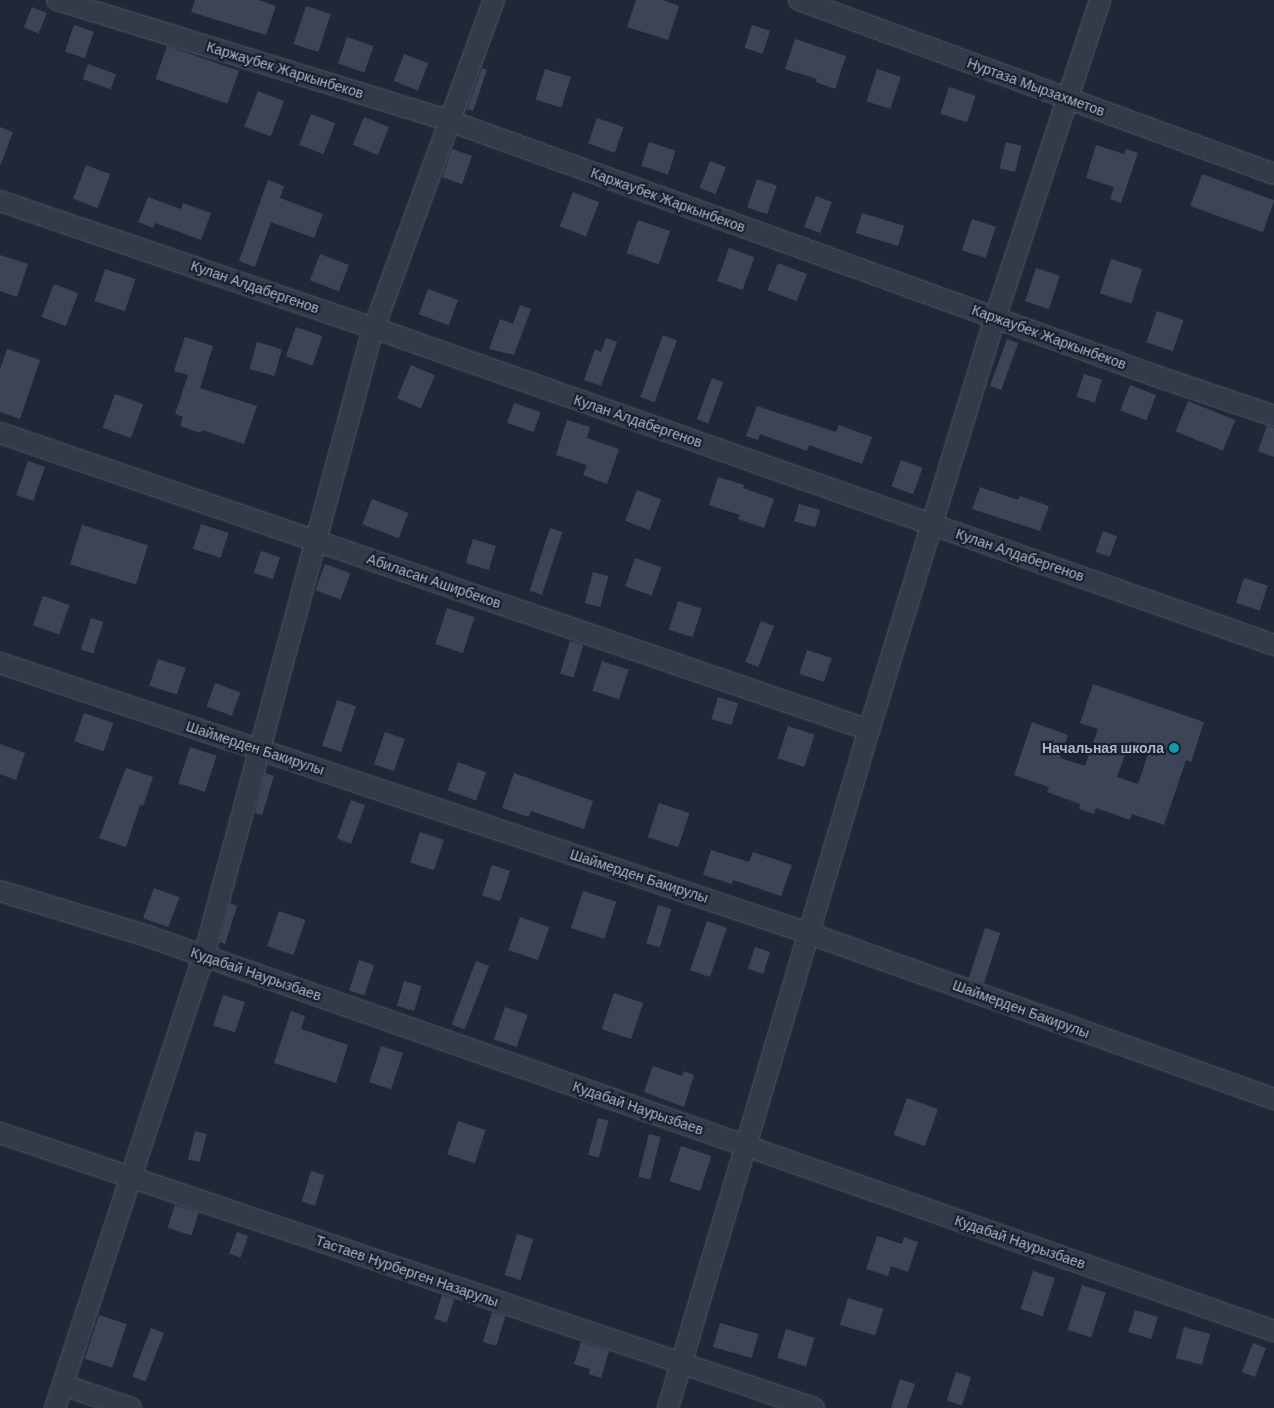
<!DOCTYPE html>
<meta charset="utf-8">
<style>
body{margin:0}
#map{position:relative;width:1274px;height:1408px;overflow:hidden;background:#202838;font-family:"DM Sans",sans-serif}
div>[style]{position:absolute}
[style*='--x']{left:calc(var(--x)*1px);top:calc(var(--y)*1px);width:calc(var(--w)*1px);rotate:calc(var(--a)*1deg)}
.building>*{inset:0;background:#3c4558;transform-origin:0 0}
.roads{filter:drop-shadow(0 0 1px #515766) drop-shadow(0 0 1px #515766)}
.minor>*{height:20px;margin:-10px;padding:0 10px;transform-origin:10px;border-radius:10px;background:#343a48}
.dots>*{width:14px;height:14px;translate:-50% -50%;box-sizing:border-box;border:2px solid #191f2d;border-radius:50%}
span{translate:-50% -50%;white-space:nowrap;text-align:center;line-height:1.15;-webkit-text-stroke:4.5px #191f2d;paint-order:stroke}
.street-label{font-size:14px;color:#aeb4c5}
.poi-label{font-size:14px;color:#aeb4c5;font-weight:700}
.right{translate:-100% -50%;text-align:right}
</style>
<div id="map">
<div class="building">
<i style="clip-path:polygon(195px 0,258px 0,276px 6px,266px 35px,191px 12px)"></i>
<i style="clip-path:polygon(636px 0,663px 0,679px 6px,668px 40px,627px 27px)"></i>
<i style="left:306px;top:6px;width:26px;height:40px;rotate:18deg"></i>
<i style="left:32px;top:7px;width:16px;height:22px;rotate:22deg"></i>
<i style="left:74px;top:25px;width:21px;height:28px;rotate:19deg"></i>
<i style="left:752px;top:25px;width:19px;height:24px;rotate:18deg"></i>
<i style="left:347px;top:37px;width:28px;height:28px;rotate:19deg"></i>
<i style="clip-path:polygon(795px 39px,846px 56px,835px 89px,816px 82px,817px 79px,785px 69px)"></i>
<i style="left:167px;top:46px;width:76px;height:35px;rotate:19deg"></i>
<i style="left:404px;top:54px;width:26px;height:29px;rotate:21deg"></i>
<i style="left:88px;top:64px;width:30px;height:16px;rotate:20deg"></i>
<i style="clip-path:polygon(482px 68px,487px 70px,473px 111px,467px 109px)"></i>
<i style="left:545px;top:69px;width:27px;height:32px;rotate:17deg"></i>
<i style="left:877px;top:69px;width:25px;height:34px;rotate:18deg"></i>
<i style="left:949px;top:87px;width:28px;height:28px;rotate:18deg"></i>
<i style="left:258px;top:91px;width:28px;height:38px;rotate:21deg"></i>
<i style="left:311px;top:114px;width:26px;height:33px;rotate:21deg"></i>
<i style="left:364px;top:117px;width:27px;height:30px;rotate:22deg"></i>
<i style="left:597px;top:118px;width:28px;height:27px;rotate:19deg"></i>
<i style="clip-path:polygon(0 127px,13px 132px,1px 164px,0 164px)"></i>
<i style="left:649px;top:142px;width:28px;height:25px;rotate:18deg"></i>
<i style="left:1006px;top:142px;width:16px;height:27px;rotate:14deg"></i>
<i style="clip-path:polygon(1096px 145px,1124px 154px,1126px 149px,1138px 153px,1121px 203px,1110px 199px,1114px 187px,1086px 178px)"></i>
<i style="left:452px;top:149px;width:21px;height:30px;rotate:19deg"></i>
<i style="left:710px;top:161px;width:17px;height:29px;rotate:21deg"></i>
<i style="left:86px;top:165px;width:26px;height:36px;rotate:21deg"></i>
<i style="left:1202px;top:174px;width:77px;height:34px;rotate:20deg"></i>
<i style="left:757px;top:179px;width:21px;height:30px;rotate:19deg"></i>
<i style="clip-path:polygon(268px 180px,284px 186px,280px 198px,323px 214px,314px 238px,271px 222px,255px 267px,239px 261px)"></i>
<i style="left:573px;top:192px;width:28px;height:37px;rotate:21deg"></i>
<i style="left:816px;top:196px;width:17px;height:33px;rotate:21deg"></i>
<i style="clip-path:polygon(148px 197px,181px 209px,183px 203px,211px 213px,201px 240px,155px 223px,153px 228px,138px 222px)"></i>
<i style="left:862px;top:213px;width:44px;height:21px;rotate:17deg"></i>
<i style="left:972px;top:219px;width:25px;height:33px;rotate:18deg"></i>
<i style="left:638px;top:220px;width:34px;height:35px;rotate:19deg"></i>
<i style="left:729px;top:248px;width:27px;height:35px;rotate:20deg"></i>
<i style="left:320px;top:254px;width:31px;height:28px;rotate:21deg"></i>
<i style="clip-path:polygon(0 255px,28px 264px,17px 297px,0 291px)"></i>
<i style="left:1111px;top:259px;width:33px;height:36px;rotate:18deg"></i>
<i style="left:778px;top:263px;width:31px;height:29px;rotate:21deg"></i>
<i style="left:1036px;top:268px;width:25px;height:35px;rotate:18deg"></i>
<i style="left:105px;top:269px;width:32px;height:34px;rotate:18deg"></i>
<i style="left:54px;top:284px;width:26px;height:35px;rotate:21deg"></i>
<i style="left:428px;top:289px;width:32px;height:27px;rotate:20deg"></i>
<i style="clip-path:polygon(520px 305px,531px 309px,514px 355px,489px 349px,500px 319px,513px 324px)"></i>
<i style="left:1157px;top:311px;width:28px;height:33px;rotate:19deg"></i>
<i style="left:296px;top:327px;width:28px;height:31px;rotate:19deg"></i>
<i style="left:663px;top:335px;width:15px;height:66px;rotate:20deg"></i>
<i style="clip-path:polygon(185px 337px,213px 346px,200px 388px,257px 406px,244px 444px,202px 430px,201px 433px,180px 426px,183px 417px,175px 414px,188px 375px,174px 371px)"></i>
<i style="clip-path:polygon(606px 338px,617px 342px,601px 386px,584px 380px,595px 349px,601px 352px)"></i>
<i style="left:1007px;top:339px;width:12px;height:50px;rotate:20deg"></i>
<i style="left:257px;top:342px;width:26px;height:28px;rotate:16deg"></i>
<i style="clip-path:polygon(7px 349px,40px 360px,20px 419px,0 412px,0 369px)"></i>
<i style="left:411px;top:365px;width:26px;height:36px;rotate:23deg"></i>
<i style="left:1084px;top:374px;width:19px;height:24px;rotate:18deg"></i>
<i style="left:712px;top:378px;width:12px;height:44px;rotate:20deg"></i>
<i style="left:1130px;top:385px;width:28px;height:27px;rotate:21deg"></i>
<i style="left:115px;top:394px;width:30px;height:36px;rotate:20deg"></i>
<i style="left:1188px;top:401px;width:51px;height:33px;rotate:22deg"></i>
<i style="left:514px;top:403px;width:28px;height:21px;rotate:19deg"></i>
<i style="clip-path:polygon(757px 406px,836px 432px,839px 425px,872px 437px,862px 464px,809px 445px,807px 451px,760px 434px,758px 440px,746px 436px)"></i>
<i style="clip-path:polygon(567px 420px,590px 427px,587px 438px,619px 449px,607px 484px,583px 475px,587px 465px,556px 455px)"></i>
<i style="clip-path:polygon(1267px 426px,1274px 428px,1274px 457px,1258px 451px)"></i>
<i style="left:901px;top:460px;width:23px;height:28px;rotate:20deg"></i>
<i style="left:28px;top:461px;width:18px;height:36px;rotate:19deg"></i>
<i style="clip-path:polygon(718px 477px,744px 485px,743px 488px,774px 499px,764px 528px,738px 519px,740px 515px,709px 505px)"></i>
<i style="clip-path:polygon(980px 487px,1018px 500px,1020px 496px,1049px 506px,1040px 531px,972px 509px)"></i>
<i style="left:637px;top:490px;width:26px;height:33px;rotate:21deg"></i>
<i style="left:372px;top:499px;width:39px;height:27px;rotate:21deg"></i>
<i style="left:799px;top:504px;width:22px;height:18px;rotate:16deg"></i>
<i style="left:201px;top:524px;width:29px;height:26px;rotate:18deg"></i>
<i style="left:82px;top:525px;width:69px;height:41px;rotate:17deg"></i>
<i style="left:550px;top:528px;width:13px;height:66px;rotate:18deg"></i>
<i style="left:1103px;top:531px;width:15px;height:22px;rotate:20deg"></i>
<i style="left:473px;top:539px;width:24px;height:25px;rotate:17deg"></i>
<i style="left:261px;top:551px;width:20px;height:23px;rotate:18deg"></i>
<i style="left:635px;top:558px;width:28px;height:30px;rotate:19deg"></i>
<i style="left:325px;top:564px;width:27px;height:28px;rotate:20deg"></i>
<i style="left:593px;top:572px;width:16px;height:32px;rotate:15deg"></i>
<i style="left:1244px;top:578px;width:25px;height:26px;rotate:18deg"></i>
<i style="left:43px;top:596px;width:28px;height:31px;rotate:19deg"></i>
<i style="left:678px;top:601px;width:25px;height:30px;rotate:18deg"></i>
<i style="left:447px;top:608px;width:29px;height:38px;rotate:18deg"></i>
<i style="left:91px;top:618px;width:13px;height:33px;rotate:18deg"></i>
<i style="left:761px;top:621px;width:14px;height:44px;rotate:21deg"></i>
<i style="left:570px;top:641px;width:14px;height:34px;rotate:17deg"></i>
<i style="left:807px;top:650px;width:26px;height:25px;rotate:18deg"></i>
<i style="left:158px;top:659px;width:29px;height:28px;rotate:18deg"></i>
<i style="left:602px;top:661px;width:28px;height:31px;rotate:18deg"></i>
<i style="left:215px;top:683px;width:27px;height:25px;rotate:20deg"></i>
<i style="clip-path:polygon(evenodd,1093px 684px,1204px 722px,1191px 762px,1186px 760px,1164px 825px,1132px 814px,1130px 820px,1096px 808px,1094px 814px,1079px 809px,1080px 804px,1047px 792px,1049px 787px,1014px 775px,1032px 722px,1068px 735px,1060px 758px,1085px 766px,1098px 729px,1080px 723px,1093px 684px,1130px 741px,1150px 748px,1138px 784px,1117px 777px,1130px 741px)"></i>
<i style="left:718px;top:697px;width:21px;height:23px;rotate:17deg"></i>
<i style="left:337px;top:700px;width:20px;height:48px;rotate:18deg"></i>
<i style="left:84px;top:713px;width:31px;height:30px;rotate:19deg"></i>
<i style="left:788px;top:726px;width:28px;height:34px;rotate:18deg"></i>
<i style="left:385px;top:732px;width:21px;height:34px;rotate:19deg"></i>
<i style="clip-path:polygon(0 744px,25px 753px,16px 780px,0 774px)"></i>
<i style="left:190px;top:747px;width:28px;height:38px;rotate:18deg"></i>
<i style="left:458px;top:762px;width:30px;height:30px;rotate:20deg"></i>
<i style="clip-path:polygon(126px 768px,153px 777px,143px 806px,140px 805px,126px 847px,99px 838px)"></i>
<i style="clip-path:polygon(265px 773px,274px 776px,262px 815px,255px 813px)"></i>
<i style="clip-path:polygon(514px 773px,593px 801px,584px 829px,531px 811px,529px 817px,502px 808px)"></i>
<i style="left:351px;top:800px;width:15px;height:41px;rotate:20deg"></i>
<i style="left:659px;top:803px;width:32px;height:36px;rotate:18deg"></i>
<i style="left:420px;top:832px;width:25px;height:32px;rotate:18deg"></i>
<i style="clip-path:polygon(711px 850px,749px 862px,753px 852px,792px 865px,781px 896px,733px 880px,732px 884px,703px 875px)"></i>
<i style="left:492px;top:865px;width:19px;height:32px;rotate:18deg"></i>
<i style="left:154px;top:888px;width:27px;height:32px;rotate:20deg"></i>
<i style="left:583px;top:891px;width:35px;height:39px;rotate:18deg"></i>
<i style="clip-path:polygon(230px 903px,237px 906px,225px 944px,220px 942px)"></i>
<i style="left:658px;top:905px;width:14px;height:40px;rotate:17deg"></i>
<i style="left:279px;top:911px;width:28px;height:37px;rotate:19deg"></i>
<i style="left:520px;top:917px;width:31px;height:35px;rotate:19deg"></i>
<i style="left:707px;top:921px;width:21px;height:52px;rotate:19deg"></i>
<i style="left:985px;top:928px;width:16px;height:53px;rotate:18deg"></i>
<i style="left:755px;top:947px;width:16px;height:23px;rotate:18deg"></i>
<i style="left:359px;top:960px;width:16px;height:32px;rotate:18deg"></i>
<i style="left:476px;top:961px;width:14px;height:68px;rotate:21deg"></i>
<i style="left:404px;top:981px;width:18px;height:26px;rotate:16deg"></i>
<i style="left:614px;top:993px;width:31px;height:38px;rotate:19deg"></i>
<i style="left:223px;top:995px;width:23px;height:32px;rotate:18deg"></i>
<i style="left:505px;top:1007px;width:24px;height:34px;rotate:19deg"></i>
<i style="clip-path:polygon(291px 1011px,305px 1016px,301px 1029px,348px 1045px,336px 1083px,274px 1063px)"></i>
<i style="left:381px;top:1046px;width:23px;height:38px;rotate:18deg"></i>
<i style="clip-path:polygon(653px 1066px,682px 1076px,684px 1071px,694px 1075px,684px 1107px,644px 1092px)"></i>
<i style="left:907px;top:1098px;width:33px;height:39px;rotate:20deg"></i>
<i style="left:598px;top:1118px;width:11px;height:38px;rotate:15deg"></i>
<i style="left:458px;top:1121px;width:29px;height:35px;rotate:18deg"></i>
<i style="left:195px;top:1131px;width:12px;height:29px;rotate:14deg"></i>
<i style="left:649px;top:1134px;width:12px;height:44px;rotate:14deg"></i>
<i style="left:681px;top:1146px;width:32px;height:37px;rotate:18deg"></i>
<i style="left:311px;top:1171px;width:14px;height:32px;rotate:17deg"></i>
<i style="left:175px;top:1205px;width:25px;height:24px;rotate:18deg"></i>
<i style="left:237px;top:1232px;width:12px;height:23px;rotate:20deg"></i>
<i style="left:517px;top:1234px;width:17px;height:43px;rotate:17deg"></i>
<i style="clip-path:polygon(877px 1236px,902px 1244px,904px 1237px,918px 1242px,908px 1272px,891px 1266px,888px 1276px,866px 1269px)"></i>
<i style="left:1033px;top:1271px;width:23px;height:40px;rotate:18deg"></i>
<i style="left:1082px;top:1285px;width:25px;height:47px;rotate:18deg"></i>
<i style="left:442px;top:1295px;width:13px;height:25px;rotate:18deg"></i>
<i style="left:848px;top:1298px;width:37px;height:28px;rotate:17deg"></i>
<i style="left:1135px;top:1310px;width:24px;height:23px;rotate:17deg"></i>
<i style="left:492px;top:1312px;width:14px;height:31px;rotate:17deg"></i>
<i style="left:99px;top:1315px;width:29px;height:46px;rotate:18deg"></i>
<i style="left:720px;top:1323px;width:40px;height:25px;rotate:16deg"></i>
<i style="left:1184px;top:1327px;width:27px;height:32px;rotate:15deg"></i>
<i style="left:151px;top:1328px;width:14px;height:52px;rotate:21deg"></i>
<i style="left:786px;top:1329px;width:30px;height:30px;rotate:17deg"></i>
<i style="clip-path:polygon(581px 1342px,609px 1351px,601px 1378px,589px 1374px,590px 1369px,574px 1364px)"></i>
<i style="left:1253px;top:1343px;width:14px;height:31px;rotate:21deg"></i>
<i style="left:956px;top:1372px;width:16px;height:30px;rotate:18deg"></i>
<i style="clip-path:polygon(900px 1379px,915px 1384px,907px 1408px,891px 1408px)"></i>
</div>
<div class="roads">
<div class="minor">
<i style="--x:57;--y:0;--w:411;--a:17.1"></i>
<i style="--x:450;--y:121;--w:751;--a:19.86"></i>
<i style="--x:1156;--y:376;--w:125;--a:18.7"></i>
<i style="--x:799;--y:0;--w:506;--a:20.12"></i>
<i style="--x:0;--y:201;--w:395;--a:18.8"></i>
<i style="--x:374;--y:328;--w:954;--a:19.4"></i>
<i style="--x:0;--y:433;--w:918;--a:18.87"></i>
<i style="--x:0;--y:663;--w:852;--a:18.48"></i>
<i style="--x:808;--y:933;--w:495;--a:19.6"></i>
<i style="--x:0;--y:891;--w:157;--a:17"></i>
<i style="--x:150;--y:937;--w:1191;--a:19.32"></i>
<i style="--x:0;--y:1133;--w:859;--a:18.67"></i>
<i style="--x:63;--y:1385;--w:72;--a:18.7"></i>
<i style="--x:55;--y:1408;--w:476;--a:-71.8"></i>
<i style="--x:204;--y:956;--w:642;--a:-74.92"></i>
<i style="--x:371;--y:336;--w:358;--a:-69.9"></i>
<i style="--x:668;--y:1408;--w:707;--a:-73.49"></i>
<i style="--x:869;--y:730;--w:431;--a:-73"></i>
<i style="--x:995;--y:318;--w:335;--a:-71.7"></i>
</div>
</div>
<div class="dots">
<i style="left:1174px;top:748px;background:#0f9aa8"></i>
</div>
<div class="street-label">
<span style="left:285px;top:70px;rotate:17deg">Каржаубек Жаркынбеков</span>
<span style="left:1036px;top:87px;rotate:20deg">Нуртаза Мырзахметов</span>
<span style="left:668px;top:200px;rotate:20deg">Каржаубек Жаркынбеков</span>
<span style="left:255px;top:287px;rotate:19deg">Кулан Алдабергенов</span>
<span style="left:1049px;top:337px;rotate:20deg">Каржаубек Жаркынбеков</span>
<span style="left:638px;top:421px;rotate:19deg">Кулан Алдабергенов</span>
<span style="left:1020px;top:555px;rotate:19deg">Кулан Алдабергенов</span>
<span style="left:434px;top:581px;rotate:19deg">Абиласан Аширбеков</span>
<span style="left:255px;top:748px;rotate:18deg">Шаймерден Бакирулы</span>
<span style="left:639px;top:876px;rotate:18deg">Шаймерден Бакирулы</span>
<span style="left:256px;top:974px;rotate:19deg">Кудабай Наурызбаев</span>
<span style="left:1021px;top:1009px;rotate:20deg">Шаймерден Бакирулы</span>
<span style="left:638px;top:1108px;rotate:19deg">Кудабай Наурызбаев</span>
<span style="left:1020px;top:1242px;rotate:19deg">Кудабай Наурызбаев</span>
<span style="left:407px;top:1271px;rotate:19deg">Тастаев Нурберген Назарулы</span>
</div>
<div class="poi-label">
<span class="right" style="left:1164px;top:748px">Начальная школа</span>
</div>
</div>
